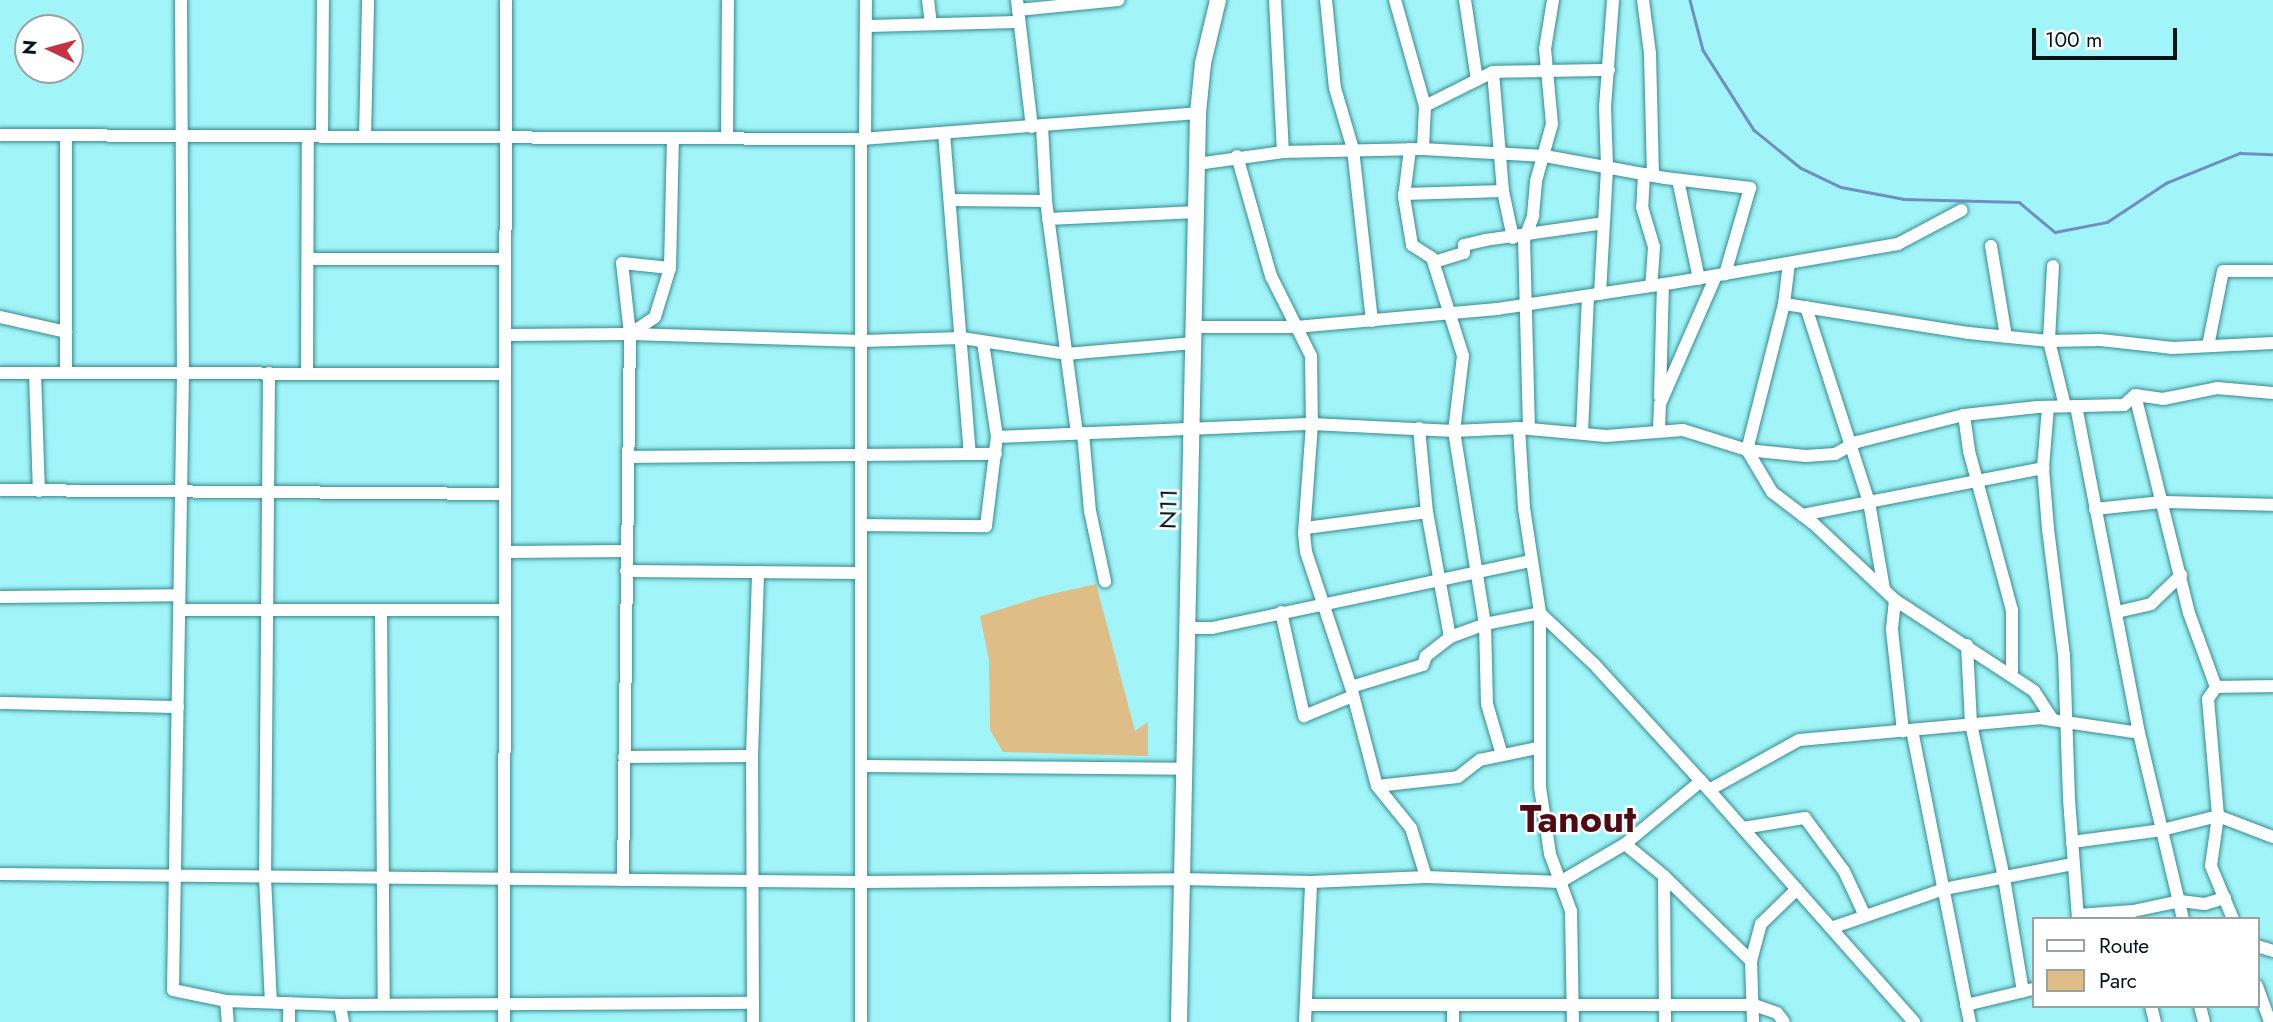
<!DOCTYPE html>
<style>
body{margin:0}
#map{position:relative;width:2273px;height:1022px;overflow:hidden;background:#a1f4f8;font-family:Jost,sans-serif}
div>[style]{position:absolute}
[style*='--x']{left:calc(var(--x)*1px);top:calc(var(--y)*1px);width:calc(var(--w)*1px);rotate:calc(var(--a)*1deg)}
.green>*{inset:0;background:#dfbd86}
.stream>*{height:2.5px;margin:-1.25px;padding:0 1.25px;transform-origin:1.25px;border-radius:1.25px;background:#6f8fc1}
.roads{filter:drop-shadow(0 0 2px #368b8f) drop-shadow(0 0 2px #368b8f)}
.minor>*{height:12px;margin:-6px;padding:0 6px;transform-origin:6px;border-radius:6px;background:#fff}
.major>*{height:16px;margin:-8px;padding:0 8px;transform-origin:8px;border-radius:8px;background:#fff}
span{translate:-50% -50%;white-space:nowrap;text-align:center;line-height:1.15;-webkit-text-stroke:5px #fff;paint-order:stroke}
.street-label{font-size:24px;color:#001516}
.town-label{font-size:38px;color:#500a14;font-weight:700}
.legend{position:absolute;left:2032px;top:917px;width:228px;height:91px;box-sizing:border-box;background:#fff;border:2px solid #99a1a2;margin:0;padding:9px 12px;list-style:none;font-size:21px;color:#001516}
.legend li{display:flex;align-items:center;gap:14px;height:35px}
.legend b{width:35px;border:2px solid #99a1a2}
.north{position:absolute;left:14px;top:14px;width:70px;height:70px;box-sizing:border-box;background:#fff;border:2px solid #99a1a2;border-radius:50%;rotate:275deg;font-size:19px;font-weight:700;line-height:28px;text-align:center;color:#001516}
.north::after{content:'';display:block;margin:auto;width:24px;height:32px;background:#c33344;clip-path:polygon(50% 0,100% 100%,50% 72%,0 100%)}
.scale{position:absolute;left:2032px;top:28px;width:145px;height:32px;box-sizing:border-box;border:4px solid #001516;border-top:0;padding-left:9px;font-size:21px;line-height:24px;white-space:nowrap;color:#001516;-webkit-text-stroke:5px #fff;paint-order:stroke}
</style>
<div id="map">
<div class="green">
<i style="clip-path:polygon(1096px 584px,1135px 731px,1148px 722px,1148px 756px,1003px 752px,990px 730px,989px 660px,980px 616px,1039px 597px)"></i>
</div>
<div class="stream">
<i style="--x:1690;--y:0;--w:52;--a:75.4"></i>
<i style="--x:1703;--y:50;--w:95;--a:57.5"></i>
<i style="--x:1754;--y:130;--w:60;--a:39"></i>
<i style="--x:1801;--y:168;--w:44;--a:25.4"></i>
<i style="--x:1841;--y:187;--w:64;--a:10.8"></i>
<i style="--x:1904;--y:199;--w:115;--a:1.5"></i>
<i style="--x:2019;--y:202;--w:47;--a:39.8"></i>
<i style="--x:2055;--y:232;--w:53;--a:-10.9"></i>
<i style="--x:2107;--y:222;--w:71;--a:-33.5"></i>
<i style="--x:2166;--y:183;--w:80;--a:-22.1"></i>
<i style="--x:2240;--y:153;--w:33;--a:2"></i>
</div>
<div class="roads">
<div class="minor">
<i style="--x:181;--y:0;--w:373;--a:89.7"></i>
<i style="--x:183;--y:373;--w:617;--a:90.93"></i>
<i style="--x:173;--y:990;--w:54;--a:11.7"></i>
<i style="--x:226;--y:1001;--w:114;--a:2"></i>
<i style="--x:340;--y:1005;--w:413;--a:-0.3"></i>
<i style="--x:928;--y:0;--w:24;--a:83"></i>
<i style="--x:1017;--y:0;--w:128;--a:83.3"></i>
<i style="--x:1275;--y:0;--w:152;--a:87"></i>
<i style="--x:1326;--y:0;--w:88;--a:84.2"></i>
<i style="--x:1335;--y:88;--w:64;--a:73.6"></i>
<i style="--x:1353;--y:149;--w:173;--a:83.7"></i>
<i style="--x:1395;--y:0;--w:110;--a:74.2"></i>
<i style="--x:1425;--y:106;--w:43;--a:92.7"></i>
<i style="--x:1465;--y:0;--w:81;--a:81.5"></i>
<i style="--x:1643;--y:0;--w:53;--a:82.5"></i>
<i style="--x:1650;--y:53;--w:123;--a:88.6"></i>
<i style="--x:1018;--y:10;--w:101;--a:-5.7"></i>
<i style="--x:866;--y:26;--w:153;--a:-1.5"></i>
<i style="--x:1493;--y:72;--w:119;--a:85.2"></i>
<i style="--x:1503;--y:191;--w:48;--a:78"></i>
<i style="--x:1425;--y:106;--w:76;--a:-26.6"></i>
<i style="--x:1493;--y:72;--w:116;--a:-1"></i>
<i style="--x:1042;--y:126;--w:75;--a:86.9"></i>
<i style="--x:1046;--y:201;--w:234;--a:82.4"></i>
<i style="--x:944;--y:133;--w:322;--a:85.4"></i>
<i style="--x:0;--y:135;--w:861;--a:0.27"></i>
<i style="--x:861;--y:139;--w:338;--a:-4.4"></i>
<i style="--x:322;--y:137;--w:137;--a:-89.6"></i>
<i style="--x:365;--y:137;--w:137;--a:-88.7"></i>
<i style="--x:727;--y:138;--w:138;--a:-89.6"></i>
<i style="--x:861;--y:139;--w:883;--a:90"></i>
<i style="--x:865;--y:139;--w:139;--a:-89.6"></i>
<i style="--x:1410;--y:149;--w:48;--a:97.1"></i>
<i style="--x:1404;--y:197;--w:49;--a:80.5"></i>
<i style="--x:1412;--y:245;--w:24;--a:33"></i>
<i style="--x:1432;--y:258;--w:103;--a:72.4"></i>
<i style="--x:1463;--y:356;--w:76;--a:96.8"></i>
<i style="--x:1454;--y:431;--w:195;--a:80.9"></i>
<i style="--x:1485;--y:624;--w:80;--a:88.6"></i>
<i style="--x:1487;--y:704;--w:53;--a:73.6"></i>
<i style="--x:1237;--y:156;--w:125;--a:74.2"></i>
<i style="--x:1271;--y:276;--w:89;--a:63.4"></i>
<i style="--x:1311;--y:356;--w:68;--a:89.2"></i>
<i style="--x:1312;--y:424;--w:109;--a:94.2"></i>
<i style="--x:1304;--y:533;--w:19;--a:84"></i>
<i style="--x:1306;--y:552;--w:142;--a:71.6"></i>
<i style="--x:1351;--y:687;--w:102;--a:75.3"></i>
<i style="--x:1377;--y:786;--w:54;--a:51"></i>
<i style="--x:1411;--y:828;--w:51;--a:73"></i>
<i style="--x:1197;--y:164;--w:87;--a:-7.9"></i>
<i style="--x:1283;--y:152;--w:140;--a:-1.2"></i>
<i style="--x:1423;--y:149;--w:122;--a:3.3"></i>
<i style="--x:1545;--y:156;--w:122;--a:10.4"></i>
<i style="--x:1665;--y:178;--w:86;--a:6.7"></i>
<i style="--x:1750;--y:188;--w:90;--a:106.2"></i>
<i style="--x:1644;--y:174;--w:33;--a:93"></i>
<i style="--x:1642;--y:207;--w:42;--a:73.3"></i>
<i style="--x:1654;--y:247;--w:39;--a:94"></i>
<i style="--x:1678;--y:180;--w:101;--a:78"></i>
<i style="--x:1404;--y:194;--w:99;--a:-1.7"></i>
<i style="--x:950;--y:200;--w:96;--a:0.6"></i>
<i style="--x:1048;--y:219;--w:149;--a:-2.7"></i>
<i style="--x:1991;--y:246;--w:92;--a:80.6"></i>
<i style="--x:308;--y:259;--w:197;--a:0"></i>
<i style="--x:1434;--y:262;--w:31;--a:-17"></i>
<i style="--x:1464;--y:253;--w:8;--a:-90"></i>
<i style="--x:1464;--y:245;--w:22;--a:-13"></i>
<i style="--x:1485;--y:240;--w:120;--a:-8.1"></i>
<i style="--x:2053;--y:266;--w:75;--a:93.1"></i>
<i style="--x:2049;--y:341;--w:67;--a:76.2"></i>
<i style="--x:1600;--y:294;--w:127;--a:-86.8"></i>
<i style="--x:1607;--y:167;--w:60;--a:-91.9"></i>
<i style="--x:1605;--y:107;--w:107;--a:-85.7"></i>
<i style="--x:1784;--y:304;--w:41;--a:-83"></i>
<i style="--x:1806;--y:307;--w:205;--a:72.1"></i>
<i style="--x:1869;--y:502;--w:88;--a:80.2"></i>
<i style="--x:0;--y:317;--w:68;--a:12.8"></i>
<i style="--x:1194;--y:327;--w:102;--a:0"></i>
<i style="--x:1296;--y:327;--w:202;--a:-5.1"></i>
<i style="--x:1497;--y:309;--w:177;--a:-8.5"></i>
<i style="--x:1672;--y:283;--w:229;--a:-9.8"></i>
<i style="--x:1898;--y:244;--w:72;--a:-28"></i>
<i style="--x:630;--y:334;--w:71;--a:-96.4"></i>
<i style="--x:622;--y:263;--w:48;--a:5.9"></i>
<i style="--x:506;--y:335;--w:124;--a:-0.5"></i>
<i style="--x:630;--y:334;--w:232;--a:1.7"></i>
<i style="--x:862;--y:341;--w:100;--a:-1.7"></i>
<i style="--x:962;--y:338;--w:105;--a:8.7"></i>
<i style="--x:1066;--y:354;--w:128;--a:-4.9"></i>
<i style="--x:2273;--y:343;--w:100;--a:177.1"></i>
<i style="--x:2173;--y:348;--w:73;--a:-173.7"></i>
<i style="--x:2100;--y:340;--w:51;--a:178.9"></i>
<i style="--x:2049;--y:341;--w:81;--a:-174.4"></i>
<i style="--x:1968;--y:333;--w:186;--a:-171"></i>
<i style="--x:1784;--y:304;--w:151;--a:104.2"></i>
<i style="--x:1747;--y:450;--w:59;--a:5.8"></i>
<i style="--x:1806;--y:456;--w:29;--a:-4"></i>
<i style="--x:1835;--y:454;--w:25;--a:-29"></i>
<i style="--x:1857;--y:442;--w:110;--a:-14.2"></i>
<i style="--x:1964;--y:415;--w:74;--a:-6.2"></i>
<i style="--x:2038;--y:407;--w:86;--a:-1.3"></i>
<i style="--x:2124;--y:405;--w:15;--a:-42"></i>
<i style="--x:2135;--y:395;--w:28;--a:8"></i>
<i style="--x:2163;--y:399;--w:55;--a:-11.5"></i>
<i style="--x:2217;--y:388;--w:56;--a:5.1"></i>
<i style="--x:2208;--y:346;--w:76;--a:-78.7"></i>
<i style="--x:2223;--y:271;--w:50;--a:0"></i>
<i style="--x:0;--y:373;--w:505;--a:0.11"></i>
<i style="--x:35;--y:373;--w:118;--a:88.1"></i>
<i style="--x:66;--y:373;--w:237;--a:-90"></i>
<i style="--x:269;--y:373;--w:504;--a:90.45"></i>
<i style="--x:265;--y:877;--w:125;--a:87.3"></i>
<i style="--x:307;--y:373;--w:236;--a:-89.8"></i>
<i style="--x:2135;--y:395;--w:225;--a:76.1"></i>
<i style="--x:2189;--y:613;--w:79;--a:70"></i>
<i style="--x:2216;--y:687;--w:14;--a:124"></i>
<i style="--x:2208;--y:699;--w:117;--a:85.1"></i>
<i style="--x:2218;--y:816;--w:50;--a:98"></i>
<i style="--x:2211;--y:866;--w:57;--a:67.5"></i>
<i style="--x:1660;--y:397;--w:113;--a:-88.5"></i>
<i style="--x:2076;--y:406;--w:333;--a:79.1"></i>
<i style="--x:2139;--y:733;--w:191;--a:76.7"></i>
<i style="--x:2048;--y:407;--w:61;--a:94.7"></i>
<i style="--x:2043;--y:468;--w:61;--a:85.3"></i>
<i style="--x:2048;--y:529;--w:127;--a:82.8"></i>
<i style="--x:2064;--y:655;--w:144;--a:88"></i>
<i style="--x:2069;--y:799;--w:120;--a:85.7"></i>
<i style="--x:1964;--y:415;--w:36;--a:82"></i>
<i style="--x:1969;--y:451;--w:165;--a:74.9"></i>
<i style="--x:2012;--y:610;--w:65;--a:90"></i>
<i style="--x:1419;--y:428;--w:84;--a:84.6"></i>
<i style="--x:1427;--y:512;--w:127;--a:79.6"></i>
<i style="--x:1519;--y:428;--w:80;--a:86.4"></i>
<i style="--x:1524;--y:508;--w:106;--a:81.3"></i>
<i style="--x:1540;--y:613;--w:174;--a:90"></i>
<i style="--x:1540;--y:787;--w:68;--a:81.5"></i>
<i style="--x:1550;--y:854;--w:61;--a:69.8"></i>
<i style="--x:1571;--y:911;--w:111;--a:89"></i>
<i style="--x:1529;--y:429;--w:189;--a:-91.5"></i>
<i style="--x:1524;--y:240;--w:26;--a:-69"></i>
<i style="--x:1533;--y:216;--w:35;--a:-85"></i>
<i style="--x:1536;--y:181;--w:59;--a:-74.3"></i>
<i style="--x:1552;--y:124;--w:75;--a:-95.3"></i>
<i style="--x:1545;--y:49;--w:50;--a:-80.7"></i>
<i style="--x:1659;--y:431;--w:27;--a:-88"></i>
<i style="--x:1660;--y:404;--w:140;--a:-66.4"></i>
<i style="--x:1083;--y:433;--w:78;--a:84.9"></i>
<i style="--x:1090;--y:511;--w:72;--a:77.9"></i>
<i style="--x:1582;--y:433;--w:137;--a:-87.5"></i>
<i style="--x:997;--y:437;--w:315;--a:-2.4"></i>
<i style="--x:1312;--y:424;--w:142;--a:2.8"></i>
<i style="--x:1454;--y:431;--w:65;--a:-2.6"></i>
<i style="--x:1519;--y:428;--w:87;--a:5.3"></i>
<i style="--x:1606;--y:436;--w:77;--a:-4.5"></i>
<i style="--x:1683;--y:430;--w:67;--a:17.4"></i>
<i style="--x:1747;--y:450;--w:49;--a:59.2"></i>
<i style="--x:1772;--y:492;--w:53;--a:37.3"></i>
<i style="--x:1814;--y:524;--w:111;--a:43.2"></i>
<i style="--x:1895;--y:600;--w:166;--a:33.2"></i>
<i style="--x:2034;--y:691;--w:35;--a:57"></i>
<i style="--x:628;--y:457;--w:368;--a:-0.5"></i>
<i style="--x:0;--y:490;--w:505;--a:0.45"></i>
<i style="--x:2095;--y:509;--w:67;--a:-6"></i>
<i style="--x:2162;--y:502;--w:111;--a:1.5"></i>
<i style="--x:1802;--y:515;--w:246;--a:-11"></i>
<i style="--x:861;--y:525;--w:125;--a:0.5"></i>
<i style="--x:986;--y:526;--w:90;--a:-83"></i>
<i style="--x:997;--y:437;--w:96;--a:-98.4"></i>
<i style="--x:1306;--y:528;--w:122;--a:-7.5"></i>
<i style="--x:505;--y:552;--w:122;--a:-0.5"></i>
<i style="--x:626;--y:571;--w:235;--a:0.5"></i>
<i style="--x:0;--y:597;--w:179;--a:-0.6"></i>
<i style="--x:1895;--y:600;--w:30;--a:96"></i>
<i style="--x:1892;--y:630;--w:102;--a:83.8"></i>
<i style="--x:179;--y:610;--w:326;--a:0"></i>
<i style="--x:381;--y:610;--w:394;--a:89.6"></i>
<i style="--x:1281;--y:612;--w:107;--a:77.5"></i>
<i style="--x:1304;--y:716;--w:53;--a:-22.2"></i>
<i style="--x:2117;--y:612;--w:35;--a:-13"></i>
<i style="--x:2151;--y:604;--w:42;--a:-44"></i>
<i style="--x:1187;--y:628;--w:25;--a:0"></i>
<i style="--x:1212;--y:628;--w:326;--a:-11.9"></i>
<i style="--x:1967;--y:645;--w:79;--a:87.1"></i>
<i style="--x:1971;--y:724;--w:157;--a:77.9"></i>
<i style="--x:2004;--y:878;--w:115;--a:80.5"></i>
<i style="--x:1351;--y:687;--w:75;--a:-17"></i>
<i style="--x:1423;--y:665;--w:9;--a:-72"></i>
<i style="--x:1426;--y:656;--w:31;--a:-38"></i>
<i style="--x:1450;--y:637;--w:37;--a:-20"></i>
<i style="--x:1485;--y:624;--w:56;--a:-11.3"></i>
<i style="--x:1540;--y:613;--w:74;--a:43.4"></i>
<i style="--x:1594;--y:664;--w:159;--a:47.6"></i>
<i style="--x:1701;--y:781;--w:322;--a:48.5"></i>
<i style="--x:2216;--y:687;--w:57;--a:-1"></i>
<i style="--x:0;--y:703;--w:178;--a:1.3"></i>
<i style="--x:1912;--y:730;--w:298;--a:78.8"></i>
<i style="--x:624;--y:757;--w:128;--a:-0.4"></i>
<i style="--x:862;--y:766;--w:323;--a:0.5"></i>
<i style="--x:1377;--y:786;--w:81;--a:-6.3"></i>
<i style="--x:1458;--y:777;--w:28;--a:-38"></i>
<i style="--x:1480;--y:760;--w:58;--a:-11.9"></i>
<i style="--x:1709;--y:790;--w:103;--a:-29.1"></i>
<i style="--x:1799;--y:740;--w:241;--a:-5.2"></i>
<i style="--x:2039;--y:718;--w:101;--a:8.5"></i>
<i style="--x:1743;--y:828;--w:63;--a:-9.2"></i>
<i style="--x:1805;--y:818;--w:66;--a:53.7"></i>
<i style="--x:1844;--y:871;--w:50;--a:65"></i>
<i style="--x:2072;--y:842;--w:91;--a:-7.6"></i>
<i style="--x:2162;--y:830;--w:58;--a:-14"></i>
<i style="--x:2218;--y:816;--w:59;--a:20.9"></i>
<i style="--x:1625;--y:844;--w:50;--a:39.4"></i>
<i style="--x:1664;--y:876;--w:122;--a:44.3"></i>
<i style="--x:1751;--y:961;--w:61;--a:88.1"></i>
<i style="--x:0;--y:874;--w:862;--a:0.53"></i>
<i style="--x:862;--y:882;--w:320;--a:-0.5"></i>
<i style="--x:1182;--y:879;--w:129;--a:1.3"></i>
<i style="--x:1311;--y:882;--w:115;--a:-2.5"></i>
<i style="--x:1426;--y:877;--w:134;--a:2.1"></i>
<i style="--x:1560;--y:882;--w:75;--a:-30.3"></i>
<i style="--x:1625;--y:844;--w:99;--a:-39.7"></i>
<i style="--x:1664;--y:876;--w:146;--a:89.6"></i>
<i style="--x:623;--y:880;--w:546;--a:-89.27"></i>
<i style="--x:630;--y:334;--w:30;--a:-34"></i>
<i style="--x:655;--y:317;--w:51;--a:-73"></i>
<i style="--x:670;--y:268;--w:130;--a:-88.7"></i>
<i style="--x:2078;--y:915;--w:55;--a:-4.2"></i>
<i style="--x:2133;--y:911;--w:48;--a:-12"></i>
<i style="--x:2180;--y:901;--w:25;--a:7"></i>
<i style="--x:2205;--y:904;--w:21;--a:-17"></i>
<i style="--x:1831;--y:928;--w:120;--a:-19"></i>
<i style="--x:1944;--y:889;--w:131;--a:-11"></i>
<i style="--x:2257;--y:946;--w:17;--a:17"></i>
<i style="--x:1751;--y:961;--w:38;--a:-75"></i>
<i style="--x:1761;--y:924;--w:50;--a:-44.2"></i>
<i style="--x:2257;--y:986;--w:38;--a:70"></i>
<i style="--x:226;--y:1001;--w:21;--a:85"></i>
<i style="--x:289;--y:1003;--w:19;--a:90"></i>
<i style="--x:340;--y:1005;--w:17;--a:80"></i>
<i style="--x:1306;--y:1005;--w:448;--a:0"></i>
<i style="--x:1754;--y:1005;--w:24;--a:19"></i>
<i style="--x:1777;--y:1013;--w:11;--a:52"></i>
<i style="--x:1966;--y:1005;--w:69;--a:-13.4"></i>
<i style="--x:2151;--y:1006;--w:16;--a:76"></i>
<i style="--x:2200;--y:1006;--w:16;--a:76"></i>
<i style="--x:504;--y:1022;--w:1022;--a:-89.89"></i>
<i style="--x:753;--y:1022;--w:266;--a:-90.2"></i>
<i style="--x:752;--y:756;--w:184;--a:-88.1"></i>
<i style="--x:1305;--y:1022;--w:140;--a:-87.5"></i>
<i style="--x:1453;--y:1022;--w:16;--a:-90"></i>
</div>
<div class="major">
<i style="--x:1179;--y:1022;--w:909;--a:-88.8"></i>
<i style="--x:1198;--y:113;--w:50;--a:-84.3"></i>
<i style="--x:1203;--y:63;--w:65;--a:-76.6"></i>
</div>
</div>
<div class="street-label">
<span style="left:1168px;top:509px;rotate:-88deg">N11</span>
</div>
<div class="town-label">
<span style="left:1578px;top:819px">Tanout</span>
</div>
<ul class="legend">
<li><b style="height:9px;background:#fff"></b>Route</li>
<li><b style="height:19px;background:#dfbd86"></b>Parc</li>
</ul>
<div class="north">N</div>
<div class="scale">100 m</div>
</div>
